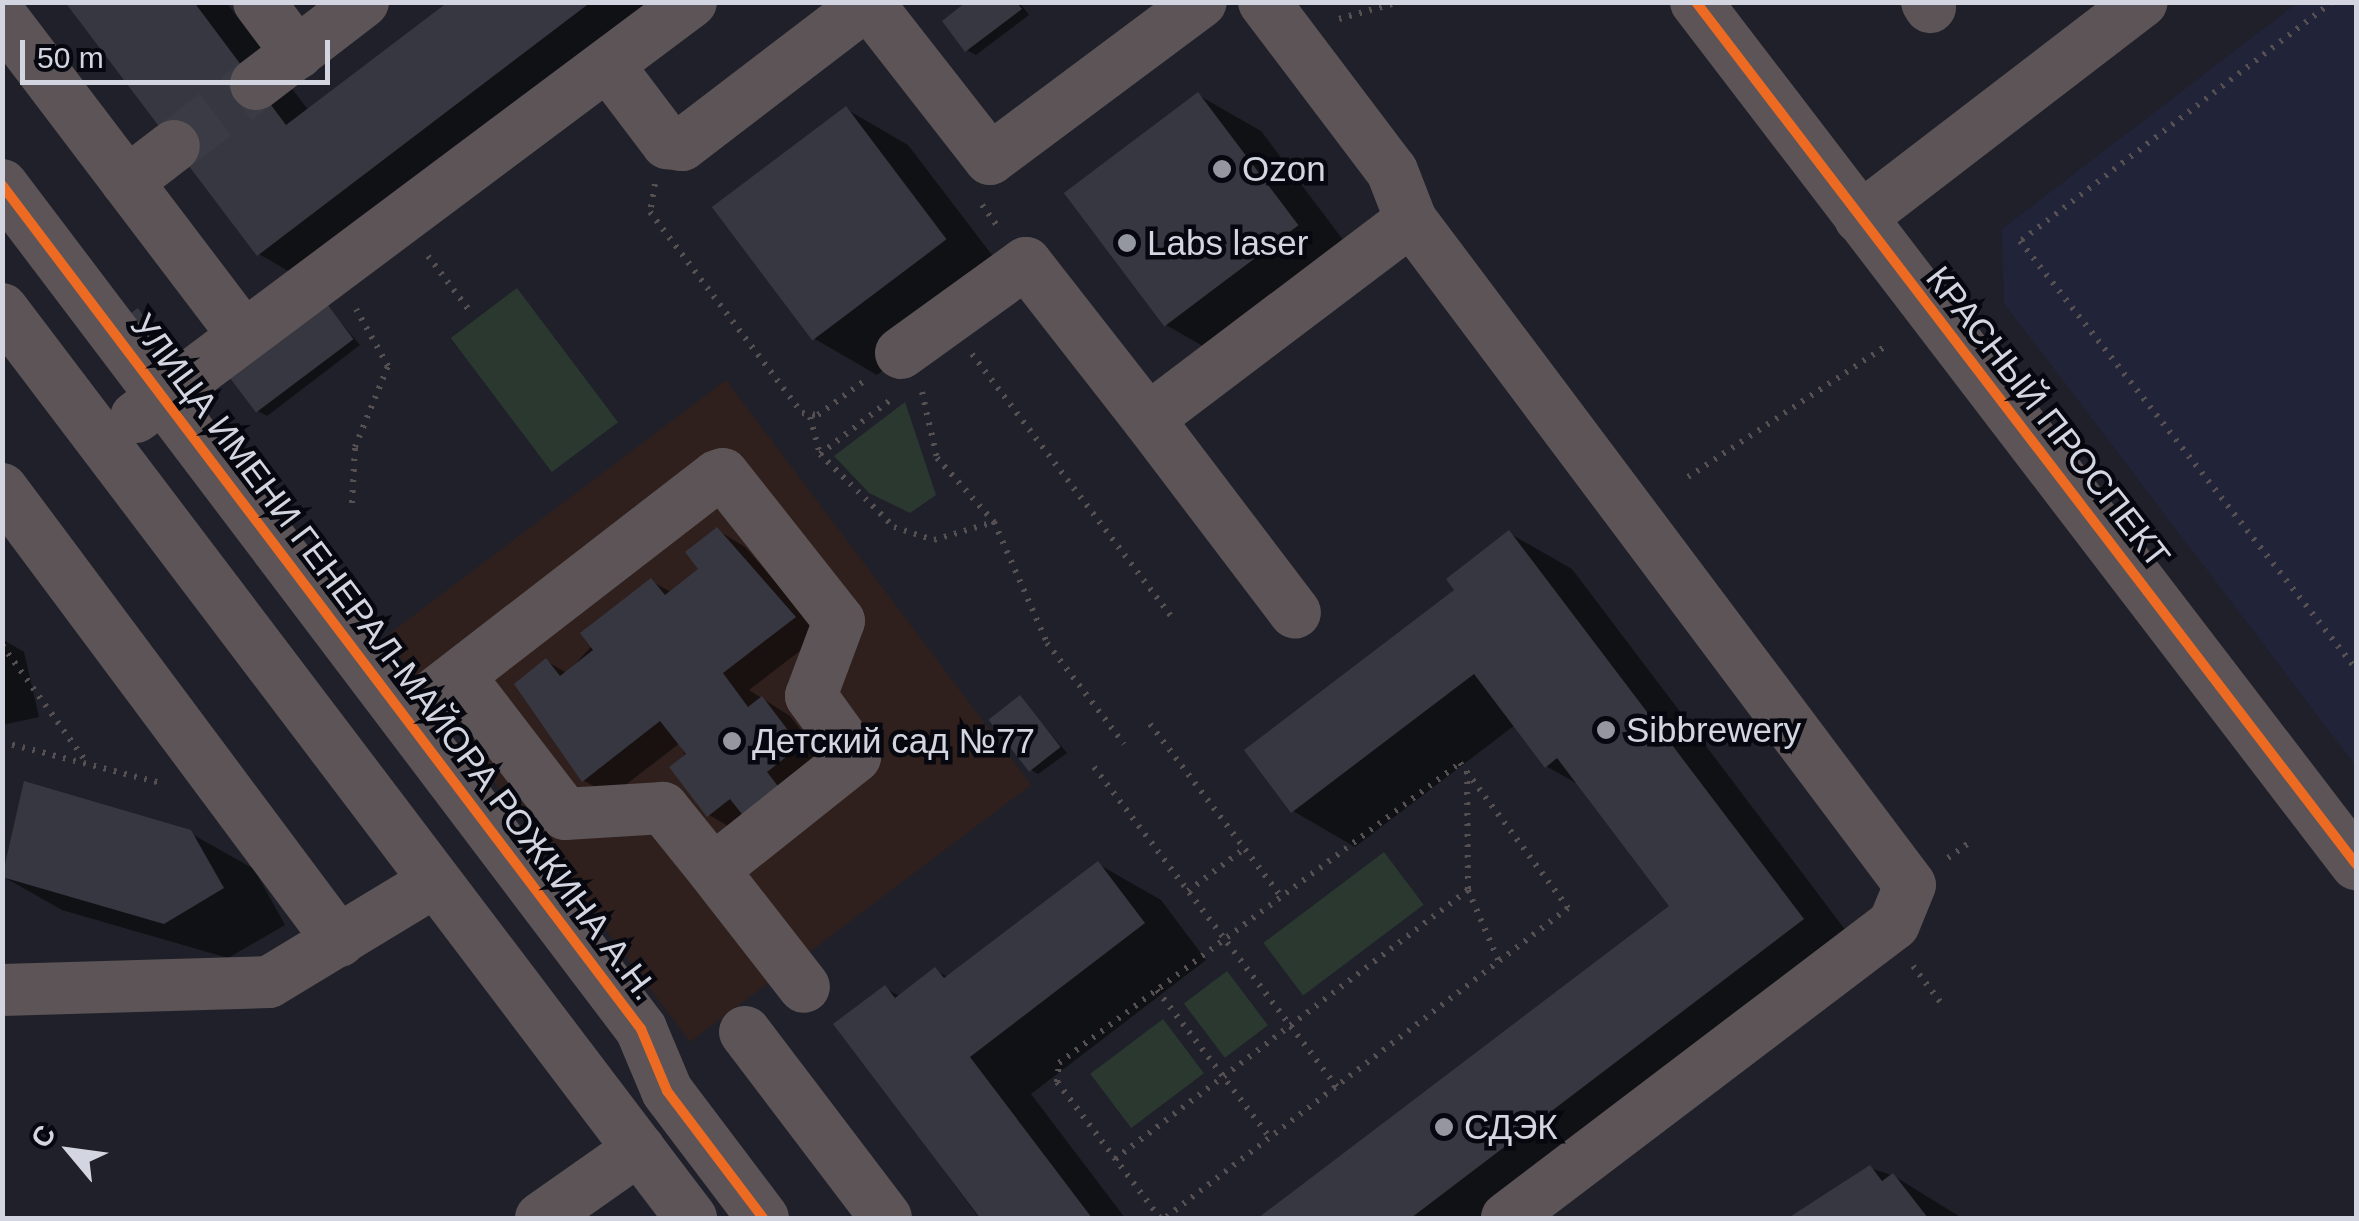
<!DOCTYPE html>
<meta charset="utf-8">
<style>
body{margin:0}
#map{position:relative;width:2359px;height:1221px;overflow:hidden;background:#1f2029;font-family:Arial,sans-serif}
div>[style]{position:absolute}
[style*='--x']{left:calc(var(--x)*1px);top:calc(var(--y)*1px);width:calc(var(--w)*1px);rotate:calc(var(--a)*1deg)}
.built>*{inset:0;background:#212338}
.education>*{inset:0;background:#2f201d;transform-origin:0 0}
.green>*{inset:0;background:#2a3830;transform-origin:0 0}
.shadow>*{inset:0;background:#0007}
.building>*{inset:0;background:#363740;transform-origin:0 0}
.minor-tunnel>*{height:52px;margin-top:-26px;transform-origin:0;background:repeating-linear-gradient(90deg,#3a3b44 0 52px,transparent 0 78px)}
.path>*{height:6px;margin-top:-3px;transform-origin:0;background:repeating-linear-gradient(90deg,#565053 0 2.5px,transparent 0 10.5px)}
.minor>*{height:52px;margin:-26px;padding:0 26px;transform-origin:26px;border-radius:26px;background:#5c5456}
.cycleway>*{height:10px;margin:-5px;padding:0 5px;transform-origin:5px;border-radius:5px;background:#ed6a23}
.dots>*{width:28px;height:28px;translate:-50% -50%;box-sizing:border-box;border:5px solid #07080f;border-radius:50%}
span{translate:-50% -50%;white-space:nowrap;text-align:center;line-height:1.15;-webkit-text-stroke:9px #07080f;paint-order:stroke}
.poi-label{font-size:35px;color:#d3d5e0}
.left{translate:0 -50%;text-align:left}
.street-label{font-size:35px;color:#d3d5e0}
.frame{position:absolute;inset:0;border:5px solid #d3d5e0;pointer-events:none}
.north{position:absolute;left:20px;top:1101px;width:100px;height:100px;-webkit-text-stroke:8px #07080f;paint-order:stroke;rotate:299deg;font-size:28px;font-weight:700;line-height:40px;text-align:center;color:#d3d5e0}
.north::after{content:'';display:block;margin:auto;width:35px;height:45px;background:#d3d5e0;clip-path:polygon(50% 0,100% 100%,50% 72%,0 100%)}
.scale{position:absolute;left:20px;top:40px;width:310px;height:45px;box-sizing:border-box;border:5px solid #d3d5e0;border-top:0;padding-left:12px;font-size:30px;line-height:35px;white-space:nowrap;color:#d3d5e0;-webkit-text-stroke:8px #07080f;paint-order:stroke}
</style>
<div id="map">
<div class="built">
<i style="clip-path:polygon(2297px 3px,2356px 3px,2356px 766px,2004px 303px,2002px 229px)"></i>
</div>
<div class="education">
<i style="left:726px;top:380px;width:507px;height:427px;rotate:53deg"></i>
</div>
<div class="green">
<i style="left:517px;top:288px;width:168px;height:83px;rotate:53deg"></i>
<i style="clip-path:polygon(905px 402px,936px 495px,910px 513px,869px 493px,834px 456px)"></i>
<i style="left:1384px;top:852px;width:66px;height:151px;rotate:53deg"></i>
<i style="left:1227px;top:971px;width:68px;height:54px;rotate:53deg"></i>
<i style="left:1163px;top:1019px;width:68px;height:91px;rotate:53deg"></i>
</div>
<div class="shadow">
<i style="clip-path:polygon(68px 2px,226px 2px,309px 111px,452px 2px,708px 2px,321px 290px,259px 254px)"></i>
<i style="clip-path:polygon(970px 2px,1019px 2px,1029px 15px,976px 55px,967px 50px)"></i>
<i style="clip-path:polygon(1198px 95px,1261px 131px,1359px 261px,1229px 361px,1166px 325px)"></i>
<i style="clip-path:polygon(846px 109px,908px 145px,1008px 276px,877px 375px,815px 339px)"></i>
<i style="clip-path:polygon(327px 307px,360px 345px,267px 416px,258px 411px)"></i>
<i style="clip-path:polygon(138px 311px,163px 337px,145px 350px)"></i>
<i style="clip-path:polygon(717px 530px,745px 547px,822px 634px,749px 690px,790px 716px,826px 763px,737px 831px,709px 815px,680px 743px,611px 796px,583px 780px,546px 661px,567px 673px,651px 581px,671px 592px,701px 569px)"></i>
<i style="clip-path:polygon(1509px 533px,1572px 569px,1865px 956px,1521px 1218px,1262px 1218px,1673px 906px,1581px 786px,1546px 766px,1515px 725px,1355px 847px,1293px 811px)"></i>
<i style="clip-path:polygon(2px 639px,24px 652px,39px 717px,2px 725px)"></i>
<i style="clip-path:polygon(1020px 698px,1067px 753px,1038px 774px,1030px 769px)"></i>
<i style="clip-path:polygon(25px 784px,190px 833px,254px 869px,285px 925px,228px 958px,62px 910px,2px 876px)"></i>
<i style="clip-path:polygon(1098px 864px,1161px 900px,1206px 960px,1031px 1094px,1125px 1218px,979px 1218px,837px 1025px,885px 988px,901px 997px,935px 970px,949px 978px)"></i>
<i style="clip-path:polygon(1870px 1168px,1894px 1176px,1962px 1218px,1792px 1218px)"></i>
</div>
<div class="building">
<i style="clip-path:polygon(65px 2px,194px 2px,286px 125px,448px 2px,591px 2px,257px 256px)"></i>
<i style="clip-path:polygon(966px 2px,1016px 2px,1022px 9px,965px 52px,942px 21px)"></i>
<i style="left:1198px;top:92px;width:167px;height:168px;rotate:53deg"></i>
<i style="left:846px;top:106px;width:167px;height:168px;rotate:53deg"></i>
<i style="left:327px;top:304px;width:44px;height:122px;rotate:53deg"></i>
<i style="left:138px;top:308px;width:29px;height:26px;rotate:55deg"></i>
<i style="clip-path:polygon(717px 527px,796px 617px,723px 673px,748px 707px,762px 696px,800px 746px,767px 772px,781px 790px,745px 818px,730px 799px,707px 817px,669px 767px,686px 754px,660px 721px,582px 782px,514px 684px,546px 658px,560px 676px,593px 650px,580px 633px,651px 578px,665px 595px,698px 569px,685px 552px)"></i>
<i style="clip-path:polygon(1509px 530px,1804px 919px,1411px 1218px,1258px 1218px,1669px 906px,1557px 758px,1545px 768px,1474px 674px,1291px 813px,1244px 750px,1454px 590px,1446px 579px)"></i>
<i style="left:1020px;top:695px;width:66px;height:40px;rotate:52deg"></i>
<i style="clip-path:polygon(24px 781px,191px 830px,224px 888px,164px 924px,2px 877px)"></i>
<i style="clip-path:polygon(1098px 861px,1145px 923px,970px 1057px,1092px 1218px,980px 1218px,833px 1024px,885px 985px,895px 998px,935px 967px,944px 978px)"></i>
<i style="clip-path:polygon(1870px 1165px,1882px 1181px,1893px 1173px,1928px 1218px,1788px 1218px)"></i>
</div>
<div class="minor-tunnel">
<i style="--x:174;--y:146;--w:103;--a:-37.1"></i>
</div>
<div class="path">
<i style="--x:2332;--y:2;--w:393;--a:142.5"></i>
<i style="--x:2020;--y:241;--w:544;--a:51.87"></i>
<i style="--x:1339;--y:19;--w:62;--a:-15.8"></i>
<i style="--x:655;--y:184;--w:28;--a:100"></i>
<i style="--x:650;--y:212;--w:252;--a:52.9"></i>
<i style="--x:802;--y:413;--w:16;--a:7"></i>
<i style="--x:818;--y:415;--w:57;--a:-36.5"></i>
<i style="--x:982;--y:205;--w:27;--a:54"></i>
<i style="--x:428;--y:256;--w:68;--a:52.8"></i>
<i style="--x:972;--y:354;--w:334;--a:52.8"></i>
<i style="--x:922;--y:392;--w:68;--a:77.2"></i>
<i style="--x:937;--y:458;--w:86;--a:48.3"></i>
<i style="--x:994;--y:522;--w:132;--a:66.3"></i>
<i style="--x:1047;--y:643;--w:127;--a:52.7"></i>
<i style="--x:810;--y:417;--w:38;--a:75"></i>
<i style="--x:820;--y:454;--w:104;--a:44.6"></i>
<i style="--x:894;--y:527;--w:42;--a:18"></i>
<i style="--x:934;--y:540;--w:63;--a:-16.7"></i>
<i style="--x:820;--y:454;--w:92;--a:-37.5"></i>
<i style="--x:1688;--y:477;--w:241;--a:-33.5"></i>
<i style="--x:352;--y:503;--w:56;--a:-86.9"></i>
<i style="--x:355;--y:447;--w:87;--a:-67.8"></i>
<i style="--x:388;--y:366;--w:65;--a:-119.3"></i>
<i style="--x:2;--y:645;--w:145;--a:54.2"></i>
<i style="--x:1150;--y:724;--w:215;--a:52.8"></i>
<i style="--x:2;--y:742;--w:167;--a:14.5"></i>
<i style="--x:1094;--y:767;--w:402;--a:52.8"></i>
<i style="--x:1467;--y:771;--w:119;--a:89.5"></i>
<i style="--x:1948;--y:858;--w:24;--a:-36"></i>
<i style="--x:1188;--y:891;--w:71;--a:-37"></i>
<i style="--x:1913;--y:966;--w:51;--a:52.9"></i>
<i style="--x:1157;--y:990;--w:186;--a:52.6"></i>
<i style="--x:1115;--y:1159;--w:444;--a:-37.3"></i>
<i style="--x:1468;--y:890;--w:81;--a:66.6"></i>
<i style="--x:1160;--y:1218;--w:171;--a:-127.1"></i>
<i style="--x:1057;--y:1082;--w:19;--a:-84"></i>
<i style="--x:1059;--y:1063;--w:501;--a:-36.8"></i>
<i style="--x:1460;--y:763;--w:181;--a:53.3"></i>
<i style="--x:1568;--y:908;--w:508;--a:142.43"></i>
</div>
<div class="minor">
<i style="--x:259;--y:2;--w:64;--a:53.3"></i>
<i style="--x:1264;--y:2;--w:212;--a:52.9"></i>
<i style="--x:1392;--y:171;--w:53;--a:68.8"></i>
<i style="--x:1411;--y:220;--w:831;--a:53.12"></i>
<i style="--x:1910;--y:885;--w:42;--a:112.3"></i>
<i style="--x:1894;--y:924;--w:486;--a:142.8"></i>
<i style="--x:1696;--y:2;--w:1086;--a:52.56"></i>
<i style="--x:1927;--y:2;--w:6;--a:59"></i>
<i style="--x:2;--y:17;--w:400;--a:52.8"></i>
<i style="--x:608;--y:65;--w:98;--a:52.9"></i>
<i style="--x:667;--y:143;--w:15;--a:8"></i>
<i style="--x:682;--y:145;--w:234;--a:-37.4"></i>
<i style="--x:868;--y:3;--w:198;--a:52"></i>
<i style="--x:990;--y:159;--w:263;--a:-36.7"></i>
<i style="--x:256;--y:84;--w:135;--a:-37.5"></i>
<i style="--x:127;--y:182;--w:59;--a:-37.5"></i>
<i style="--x:2;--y:185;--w:1059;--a:52.87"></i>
<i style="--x:641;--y:1029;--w:67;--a:67.2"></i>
<i style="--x:667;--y:1091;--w:159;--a:52.9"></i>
<i style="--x:1860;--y:218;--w:355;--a:-37.5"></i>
<i style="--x:2;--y:309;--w:1141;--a:52.84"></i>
<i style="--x:901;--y:353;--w:154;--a:-35.8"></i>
<i style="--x:1026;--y:263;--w:198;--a:52"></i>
<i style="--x:1148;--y:419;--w:330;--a:-37.1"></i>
<i style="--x:136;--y:417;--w:693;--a:-36.79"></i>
<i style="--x:1148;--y:419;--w:243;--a:52.8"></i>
<i style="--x:2;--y:489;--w:564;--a:53.29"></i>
<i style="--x:406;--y:718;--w:33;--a:-40"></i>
<i style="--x:431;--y:697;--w:361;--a:-37.7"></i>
<i style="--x:717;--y:476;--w:6;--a:-18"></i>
<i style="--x:723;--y:474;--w:187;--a:51.7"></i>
<i style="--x:839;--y:621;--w:80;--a:110.5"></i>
<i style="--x:811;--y:696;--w:75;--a:54.2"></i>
<i style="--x:855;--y:757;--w:181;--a:141.5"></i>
<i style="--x:713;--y:870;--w:80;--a:-128.9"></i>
<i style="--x:663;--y:808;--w:98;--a:176.5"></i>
<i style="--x:565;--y:814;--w:174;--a:-127.5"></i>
<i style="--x:713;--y:870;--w:148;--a:52.1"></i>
<i style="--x:2;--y:990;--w:267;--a:-1.7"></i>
<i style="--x:269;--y:982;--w:193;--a:-31.2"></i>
<i style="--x:745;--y:1032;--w:233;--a:52.8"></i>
<i style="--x:541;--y:1218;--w:120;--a:-35.1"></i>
</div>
<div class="cycleway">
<i style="--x:1696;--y:2;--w:1086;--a:52.56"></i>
<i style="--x:2;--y:185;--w:1059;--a:52.87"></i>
<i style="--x:641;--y:1029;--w:67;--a:67.2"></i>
<i style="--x:667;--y:1091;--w:159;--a:52.9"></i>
</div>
<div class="dots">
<i style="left:1222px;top:169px;background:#9496a0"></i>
<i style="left:1127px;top:243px;background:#9496a0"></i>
<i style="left:1606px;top:730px;background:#9496a0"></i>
<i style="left:732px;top:741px;background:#9496a0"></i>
<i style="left:1444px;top:1127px;background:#9496a0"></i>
</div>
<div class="poi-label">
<span class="left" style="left:1242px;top:169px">Ozon</span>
<span class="left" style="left:1147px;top:243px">Labs laser</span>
<span class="left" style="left:1626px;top:730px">Sibbrewery</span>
<span class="left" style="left:752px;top:741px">Детский сад №77</span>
<span class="left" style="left:1464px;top:1127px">СДЭК</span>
</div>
<div class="street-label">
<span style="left:2048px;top:417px;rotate:52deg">КРАСНЫЙ ПРОСПЕКТ</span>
<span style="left:394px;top:657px;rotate:53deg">УЛИЦА ИМЕНИ ГЕНЕРАЛ-МАЙОРА РОЖКИНА А.Н.</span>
</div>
<div class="frame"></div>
<div class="north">С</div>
<div class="scale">50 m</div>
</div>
